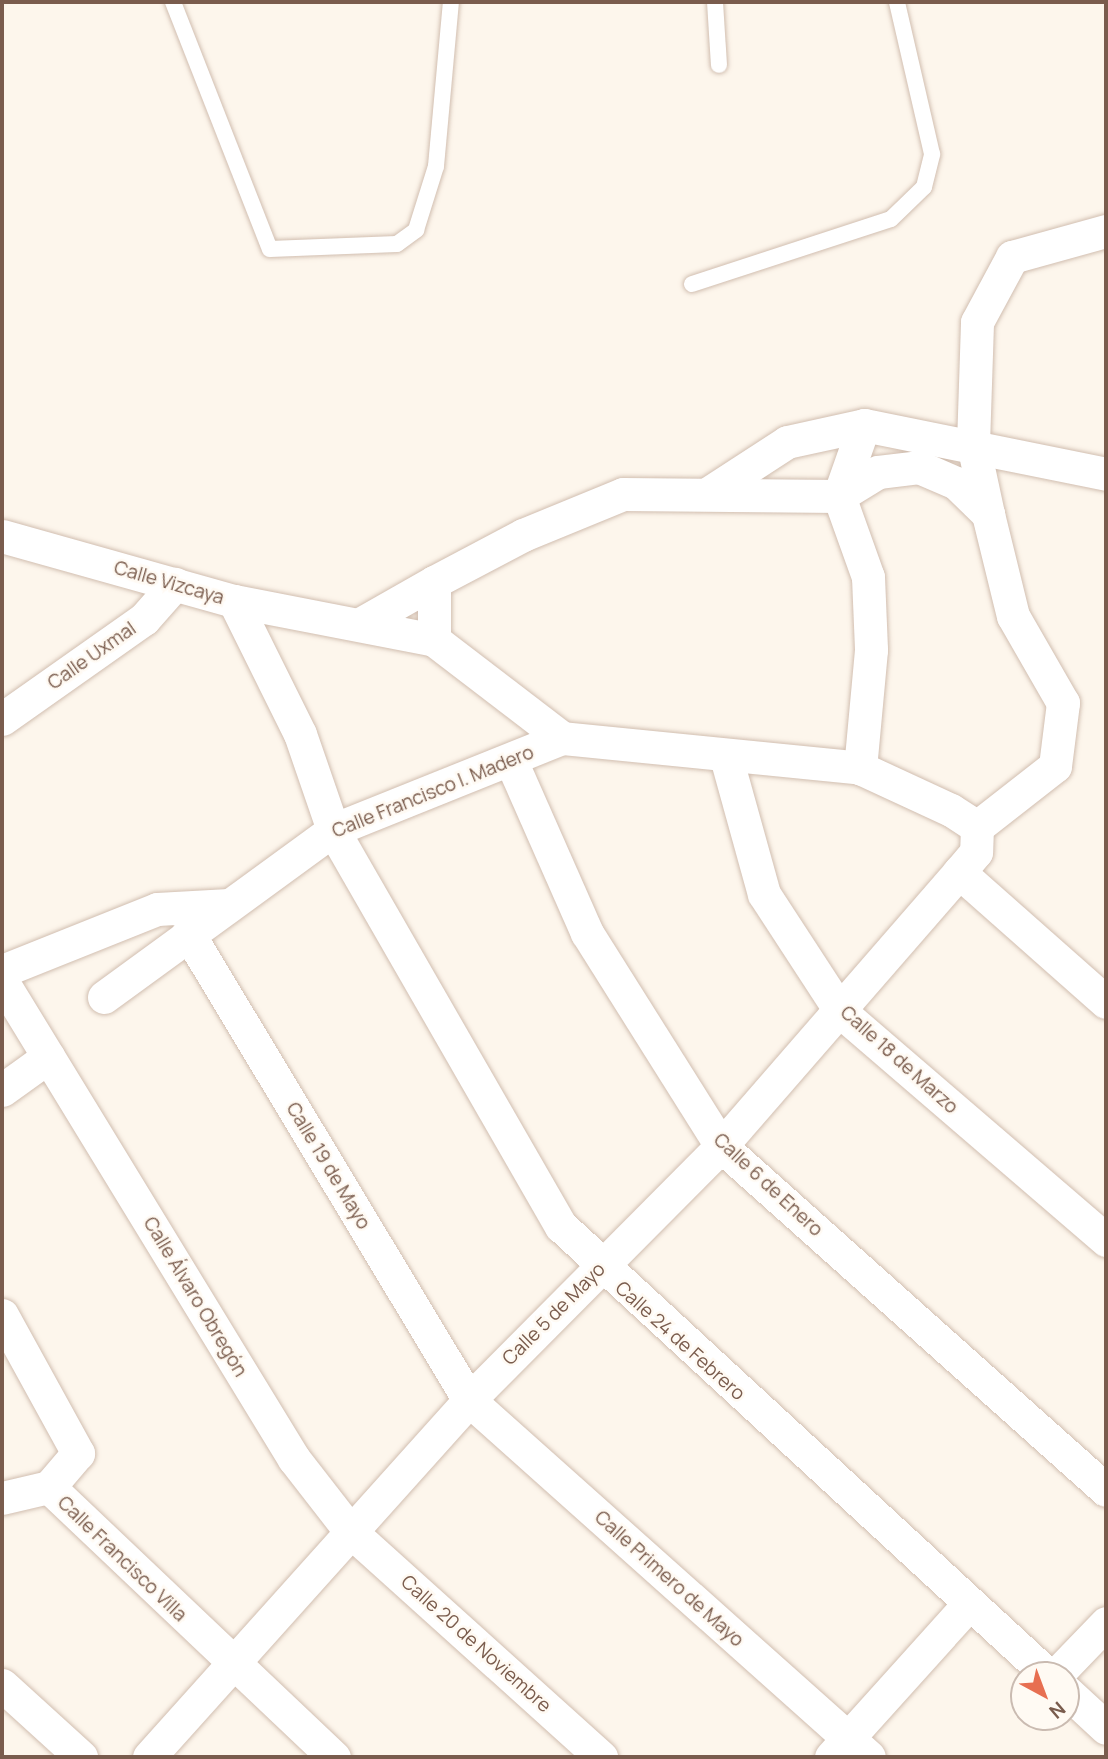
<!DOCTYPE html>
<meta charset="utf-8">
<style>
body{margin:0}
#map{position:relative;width:1108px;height:1759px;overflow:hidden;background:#fdf6ec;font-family:Manrope,sans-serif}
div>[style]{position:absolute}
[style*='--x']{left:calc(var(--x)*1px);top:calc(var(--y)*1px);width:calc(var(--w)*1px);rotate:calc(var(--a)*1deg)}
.roads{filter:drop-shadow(0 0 2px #d1beb0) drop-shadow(0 0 2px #d1beb0)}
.service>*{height:16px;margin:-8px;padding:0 8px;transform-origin:8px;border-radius:8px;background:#fff}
.minor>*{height:33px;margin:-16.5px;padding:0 16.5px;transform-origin:16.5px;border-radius:16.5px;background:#fff}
span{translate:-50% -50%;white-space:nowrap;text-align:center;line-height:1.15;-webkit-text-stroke:5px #fffaf3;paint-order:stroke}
.street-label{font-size:19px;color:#7a5c4d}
.frame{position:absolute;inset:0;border:4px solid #7a5c4d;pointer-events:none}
.north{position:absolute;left:1010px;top:1661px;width:70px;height:70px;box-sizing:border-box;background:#fffaf3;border:2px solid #cabbb1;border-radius:50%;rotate:139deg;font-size:19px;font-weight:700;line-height:28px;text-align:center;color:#7a5c4d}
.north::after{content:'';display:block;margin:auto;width:24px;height:32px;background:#e76f51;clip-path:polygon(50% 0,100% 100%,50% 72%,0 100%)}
</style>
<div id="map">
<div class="roads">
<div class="service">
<i style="--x:173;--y:2;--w:265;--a:68.6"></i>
<i style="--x:270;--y:249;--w:127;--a:-2.3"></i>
<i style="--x:397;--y:244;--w:24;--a:-36"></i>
<i style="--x:416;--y:230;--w:67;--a:-72.6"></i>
<i style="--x:436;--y:166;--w:165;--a:-84.8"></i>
<i style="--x:715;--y:2;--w:63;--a:86.4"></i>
<i style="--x:692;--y:284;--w:209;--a:-18.1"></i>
<i style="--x:891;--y:219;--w:46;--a:-44.1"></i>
<i style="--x:924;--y:187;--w:34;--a:-76"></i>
<i style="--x:932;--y:154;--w:156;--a:-103"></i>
</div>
<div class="minor">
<i style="--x:707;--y:494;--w:95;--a:-33"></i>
<i style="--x:787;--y:442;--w:79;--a:-12.4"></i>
<i style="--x:864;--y:425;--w:247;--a:11.4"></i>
<i style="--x:839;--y:496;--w:86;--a:70.3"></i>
<i style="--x:868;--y:577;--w:73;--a:87.6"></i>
<i style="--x:871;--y:650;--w:119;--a:95.3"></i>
<i style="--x:839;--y:496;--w:75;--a:-70.6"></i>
<i style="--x:2;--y:536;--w:241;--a:15.7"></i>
<i style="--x:234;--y:601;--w:148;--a:63.6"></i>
<i style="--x:300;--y:734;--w:102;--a:71"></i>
<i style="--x:333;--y:830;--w:457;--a:60.1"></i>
<i style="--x:561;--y:1226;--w:662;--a:42.68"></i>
<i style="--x:234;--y:601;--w:204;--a:11"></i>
<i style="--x:434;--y:640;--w:161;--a:37.4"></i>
<i style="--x:360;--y:624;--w:85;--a:-29.6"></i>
<i style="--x:434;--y:640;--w:58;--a:-90"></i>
<i style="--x:434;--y:582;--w:101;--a:-27.8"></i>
<i style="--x:523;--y:535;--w:108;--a:-22.3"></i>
<i style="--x:623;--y:494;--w:216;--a:0.5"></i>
<i style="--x:839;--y:496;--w:46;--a:-31.6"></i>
<i style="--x:878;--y:472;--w:41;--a:-7"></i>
<i style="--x:919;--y:467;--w:40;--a:23.4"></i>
<i style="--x:956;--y:483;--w:45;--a:44.1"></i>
<i style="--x:2;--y:719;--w:174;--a:-35.2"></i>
<i style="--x:144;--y:619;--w:47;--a:-48.5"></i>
<i style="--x:726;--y:757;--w:142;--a:74.5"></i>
<i style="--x:764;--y:894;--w:141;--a:56.9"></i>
<i style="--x:841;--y:1012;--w:350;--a:40.7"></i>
<i style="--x:512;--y:763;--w:186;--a:66.2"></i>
<i style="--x:587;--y:933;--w:252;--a:57.8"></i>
<i style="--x:721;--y:1146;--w:516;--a:41.78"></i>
<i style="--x:977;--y:827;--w:99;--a:-38"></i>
<i style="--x:1055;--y:766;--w:64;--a:-82.8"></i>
<i style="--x:1063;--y:703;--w:100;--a:-119.9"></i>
<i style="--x:1013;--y:616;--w:105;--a:-103.8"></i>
<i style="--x:988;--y:514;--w:72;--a:-102.1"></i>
<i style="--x:973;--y:444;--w:122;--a:-88.1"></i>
<i style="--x:977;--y:322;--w:74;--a:-61.7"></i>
<i style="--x:1012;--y:257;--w:98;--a:-15.5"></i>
<i style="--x:188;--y:933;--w:545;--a:58.96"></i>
<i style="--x:469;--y:1400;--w:536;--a:41.75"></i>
<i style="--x:2;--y:971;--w:167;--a:-21.8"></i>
<i style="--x:157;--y:909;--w:72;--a:-3.2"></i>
<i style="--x:2;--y:981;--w:560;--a:58.58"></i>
<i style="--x:294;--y:1459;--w:91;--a:52.1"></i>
<i style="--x:350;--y:1531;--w:338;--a:42"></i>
<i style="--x:104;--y:997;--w:283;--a:-36.1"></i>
<i style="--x:333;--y:830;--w:247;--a:-21.9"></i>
<i style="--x:562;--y:738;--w:300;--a:5.7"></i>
<i style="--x:860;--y:768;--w:100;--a:24.8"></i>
<i style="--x:951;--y:810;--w:31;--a:33"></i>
<i style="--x:977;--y:827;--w:25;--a:92"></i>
<i style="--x:976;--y:852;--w:26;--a:130"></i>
<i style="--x:959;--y:872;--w:196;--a:41.5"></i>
<i style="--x:2;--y:1090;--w:57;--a:-35.7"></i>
<i style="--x:2;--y:1315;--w:158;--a:61.2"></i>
<i style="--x:78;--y:1453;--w:45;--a:130.5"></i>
<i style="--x:2;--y:1498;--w:48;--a:-13.2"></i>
<i style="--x:49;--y:1487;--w:393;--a:43.5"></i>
<i style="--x:1056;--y:1675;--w:72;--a:-46.1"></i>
<i style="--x:2;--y:1685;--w:107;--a:42.3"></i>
<i style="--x:1066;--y:1691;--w:54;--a:42.8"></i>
<i style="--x:149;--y:1757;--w:479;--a:-48.1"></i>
<i style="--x:469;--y:1400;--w:358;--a:-45.2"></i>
<i style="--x:721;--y:1146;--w:363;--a:-49"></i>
<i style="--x:831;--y:1757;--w:205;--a:-48"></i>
</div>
</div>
<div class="street-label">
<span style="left:169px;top:583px;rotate:16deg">Calle Vizcaya</span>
<span style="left:92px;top:656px;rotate:-35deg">Calle Uxmal</span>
<span style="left:433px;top:792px;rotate:-22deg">Calle Francisco I. Madero</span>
<span style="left:899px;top:1060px;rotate:42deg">Calle 18 de Marzo</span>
<span style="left:328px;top:1166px;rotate:59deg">Calle 19 de Mayo</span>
<span style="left:768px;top:1185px;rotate:43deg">Calle 6 de Enero</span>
<span style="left:195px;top:1297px;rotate:59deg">Calle Álvaro Obregón</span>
<span style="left:554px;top:1314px;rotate:-45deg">Calle 5 de Mayo</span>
<span style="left:680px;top:1341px;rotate:42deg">Calle 24 de Febrero</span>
<span style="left:122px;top:1559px;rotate:44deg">Calle Francisco Villa</span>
<span style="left:669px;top:1579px;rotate:42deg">Calle Primero de Mayo</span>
<span style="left:476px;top:1644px;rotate:42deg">Calle 20 de Noviembre</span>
</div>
<div class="frame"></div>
<div class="north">N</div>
</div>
